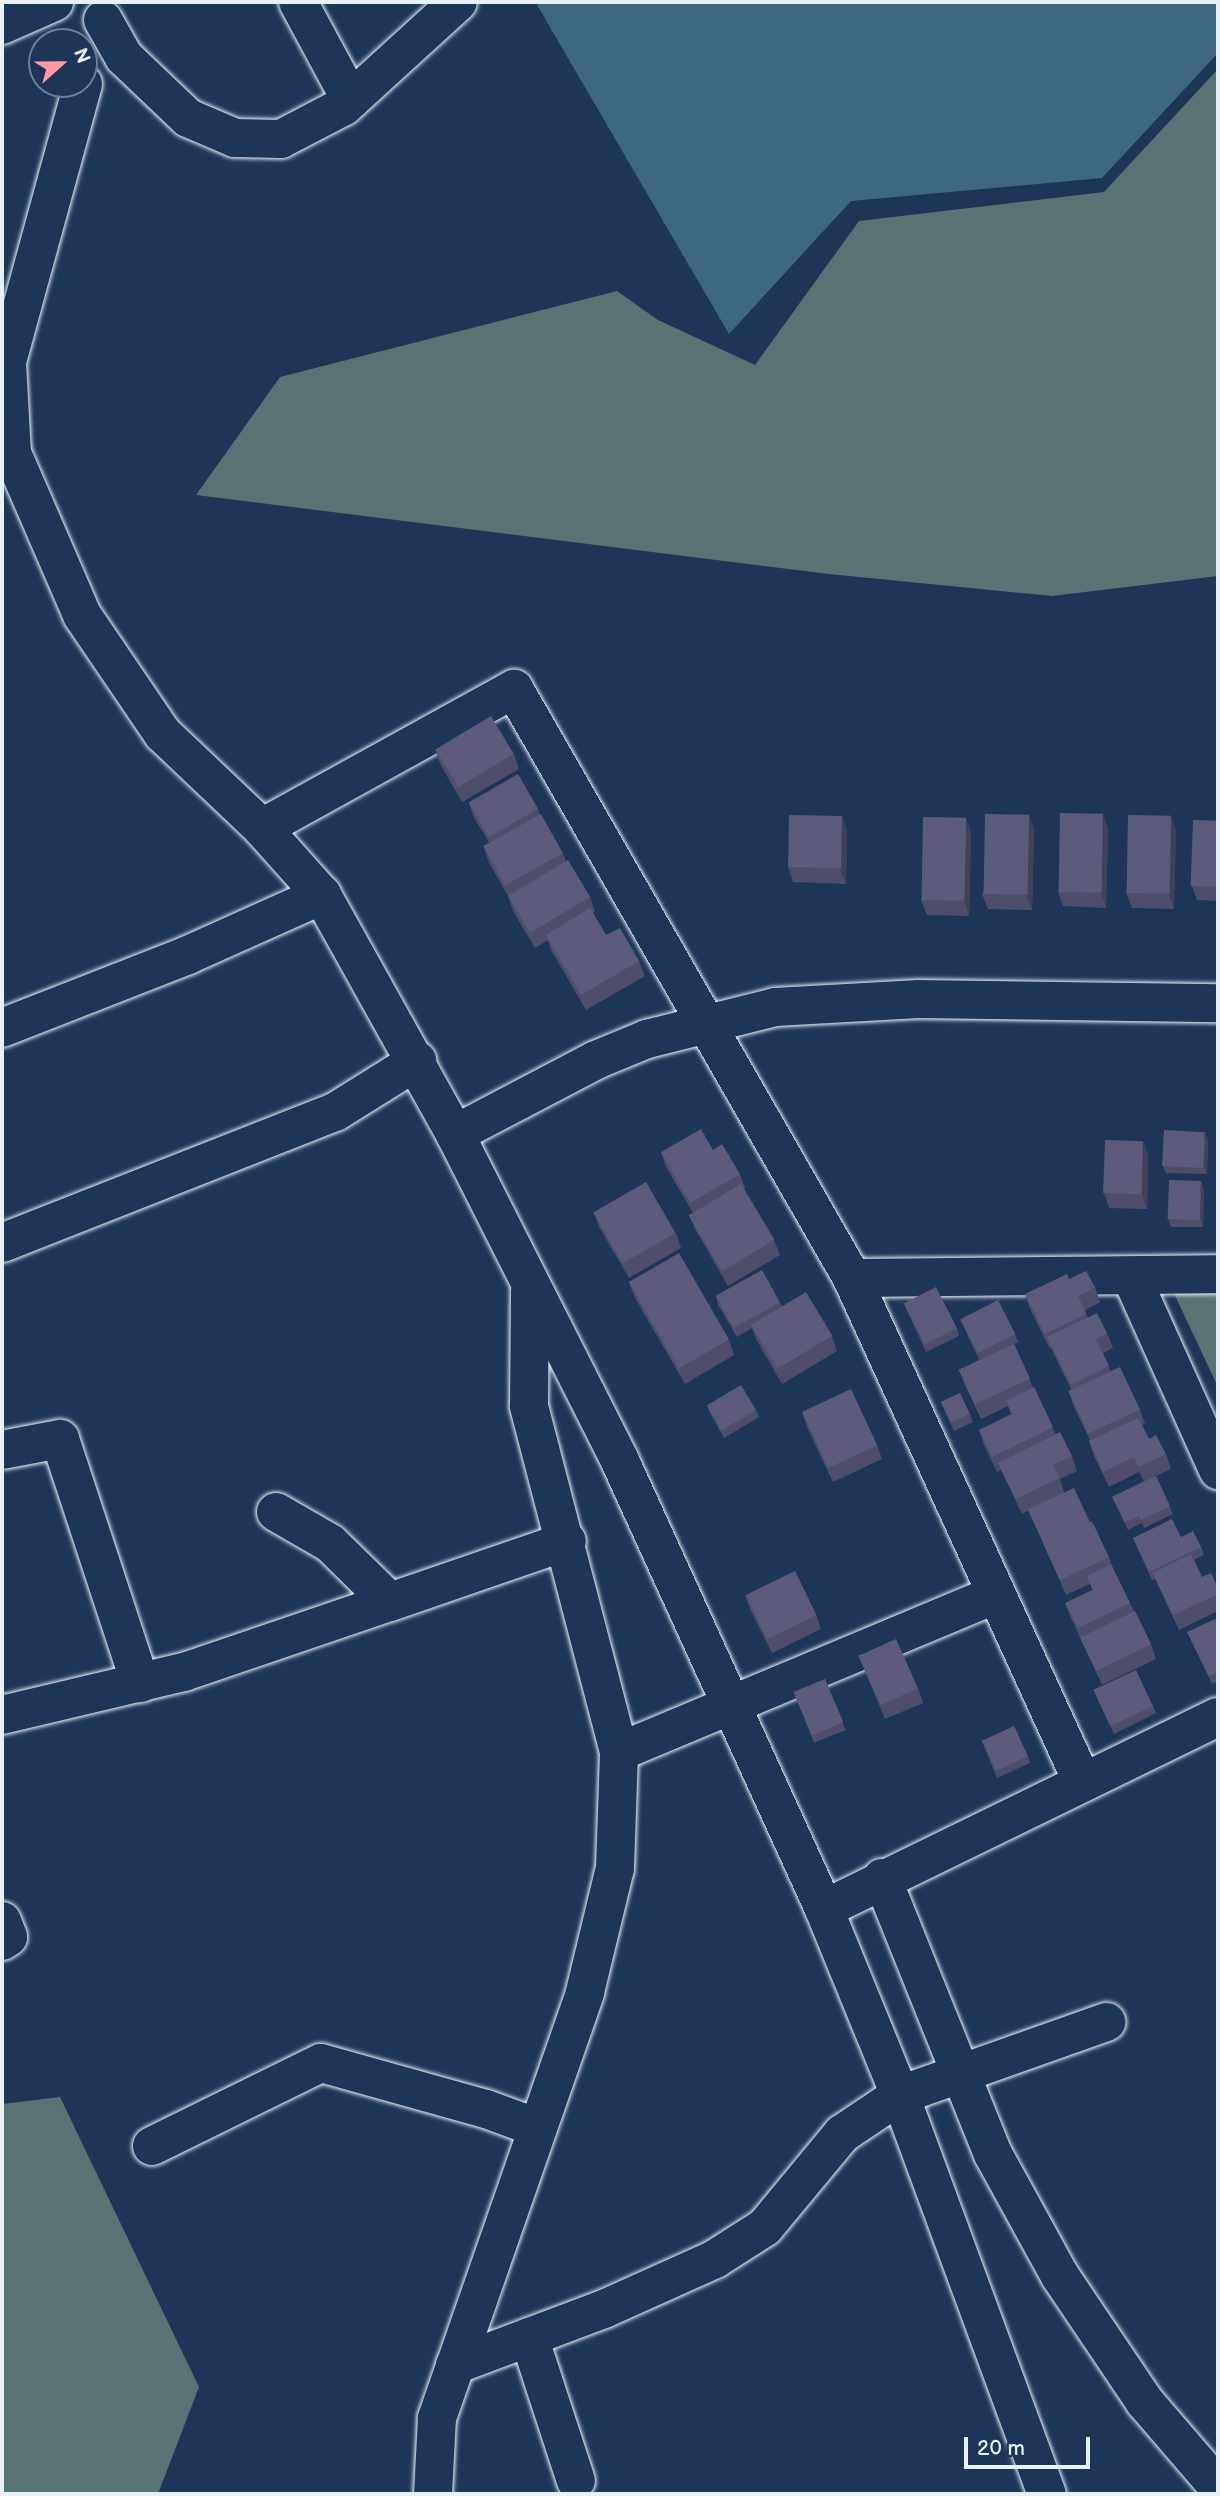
<!DOCTYPE html>
<style>
body{margin:0}
#map{position:relative;width:1220px;height:2496px;overflow:hidden;background:#1d3557;font-family:"Balsamiq Sans",sans-serif}
div>[style]{position:absolute}
[style*='--x']{left:calc(var(--x)*1px);top:calc(var(--y)*1px);width:calc(var(--w)*1px);rotate:calc(var(--a)*1deg)}
.green>*{inset:0;background:#557473}
.water>*{inset:0;background:#3e6785}
.roads{filter:drop-shadow(0 0 2px #e8f1f8) drop-shadow(0 0 2px #e8f1f8)}
.minor>*{height:38px;margin:-19px;padding:0 19px;transform-origin:19px;border-radius:19px;background:#1d3557}
.wall>*{inset:0;background:#4f4e6a;transform-origin:0 0}
.shaded-wall>*{inset:0;background:#404056}
.building>*{inset:0;background:#5c5b7b;transform-origin:0 0}
span{translate:-50% -50%;white-space:nowrap;text-align:center;line-height:1.15;-webkit-text-stroke:5px #1d3557;paint-order:stroke}
.frame{position:absolute;inset:0;border:4px solid #e8f1f8;pointer-events:none}
.north{position:absolute;left:28px;top:28px;width:70px;height:70px;box-sizing:border-box;background:#1d3557;border:2px solid #6e8097;border-radius:50%;rotate:69deg;font-size:19px;font-weight:700;line-height:28px;text-align:center;color:#e8f1f8}
.north::after{content:'';display:block;margin:auto;width:24px;height:32px;background:#ff9aa2;clip-path:polygon(50% 0,100% 100%,50% 72%,0 100%)}
.scale{position:absolute;left:964px;top:2437px;width:126px;height:32px;box-sizing:border-box;border:4px solid #e8f1f8;border-top:0;padding-left:9px;font-size:21px;line-height:24px;white-space:nowrap;color:#e8f1f8;-webkit-text-stroke:5px #1d3557;paint-order:stroke}
</style>
<div id="map">
<div class="green">
<i style="clip-path:polygon(1218px 69px,1218px 576px,1052px 596px,829px 574px,196px 495px,280px 377px,617px 291px,658px 320px,755px 365px,859px 221px,1104px 192px)"></i>
<i style="clip-path:polygon(1171px 1287px,1218px 1287px,1218px 1387px)"></i>
<i style="clip-path:polygon(60px 2097px,199px 2387px,158px 2494px,2px 2494px,2px 2104px)"></i>
</div>
<div class="water">
<i style="clip-path:polygon(542px 2px,1218px 2px,1218px 53px,1102px 178px,851px 201px,729px 334px,537px 5px)"></i>
</div>
<div class="roads">
<div class="minor">
<i style="--x:298;--y:2;--w:111;--a:61.6"></i>
<i style="--x:103;--y:20;--w:43;--a:60.4"></i>
<i style="--x:124;--y:57;--w:88;--a:43.6"></i>
<i style="--x:188;--y:118;--w:51;--a:23.1"></i>
<i style="--x:235;--y:138;--w:46;--a:1.2"></i>
<i style="--x:281;--y:139;--w:71;--a:-27.6"></i>
<i style="--x:344;--y:106;--w:154;--a:-42.4"></i>
<i style="--x:2;--y:25;--w:57;--a:-23.9"></i>
<i style="--x:83;--y:84;--w:288;--a:105.3"></i>
<i style="--x:7;--y:362;--w:91;--a:86.9"></i>
<i style="--x:12;--y:453;--w:176;--a:66.6"></i>
<i style="--x:82;--y:615;--w:144;--a:55.8"></i>
<i style="--x:163;--y:734;--w:137;--a:43.5"></i>
<i style="--x:262;--y:828;--w:90;--a:48.2"></i>
<i style="--x:322;--y:895;--w:274;--a:60.9"></i>
<i style="--x:455;--y:1134;--w:366;--a:63.2"></i>
<i style="--x:620;--y:1461;--w:492;--a:65.5"></i>
<i style="--x:824;--y:1909;--w:201;--a:67.8"></i>
<i style="--x:900;--y:2095;--w:425;--a:69.8"></i>
<i style="--x:262;--y:828;--w:288;--a:-28.9"></i>
<i style="--x:514;--y:689;--w:679;--a:60.15"></i>
<i style="--x:852;--y:1278;--w:553;--a:65.43"></i>
<i style="--x:2;--y:1028;--w:200;--a:-21.4"></i>
<i style="--x:188;--y:955;--w:147;--a:-24.1"></i>
<i style="--x:455;--y:1134;--w:159;--a:-27.7"></i>
<i style="--x:596;--y:1060;--w:55;--a:-22.4"></i>
<i style="--x:647;--y:1039;--w:132;--a:-14"></i>
<i style="--x:775;--y:1007;--w:144;--a:-3.2"></i>
<i style="--x:919;--y:999;--w:299;--a:0.8"></i>
<i style="--x:2;--y:1243;--w:358;--a:-21.5"></i>
<i style="--x:335;--y:1112;--w:97;--a:-31.9"></i>
<i style="--x:1131;--y:1276;--w:213;--a:65.8"></i>
<i style="--x:852;--y:1278;--w:366;--a:-0.6"></i>
<i style="--x:2;--y:1450;--w:59;--a:-10.7"></i>
<i style="--x:60;--y:1439;--w:257;--a:71.8"></i>
<i style="--x:276;--y:1512;--w:62;--a:29.9"></i>
<i style="--x:330;--y:1543;--w:84;--a:44.5"></i>
<i style="--x:390;--y:1602;--w:187;--a:-19"></i>
<i style="--x:2;--y:1715;--w:187;--a:-13.3"></i>
<i style="--x:184;--y:1672;--w:218;--a:-18.8"></i>
<i style="--x:619;--y:1752;--w:409;--a:-22.7"></i>
<i style="--x:882;--y:1878;--w:297;--a:68.1"></i>
<i style="--x:993;--y:2154;--w:139;--a:61.2"></i>
<i style="--x:1060;--y:2276;--w:152;--a:56"></i>
<i style="--x:1145;--y:2402;--w:112;--a:49.3"></i>
<i style="--x:824;--y:1909;--w:438;--a:-26"></i>
<i style="--x:2;--y:1921;--w:17;--a:69"></i>
<i style="--x:8;--y:1937;--w:7;--a:146"></i>
<i style="--x:152;--y:2146;--w:188;--a:-26.2"></i>
<i style="--x:321;--y:2063;--w:171;--a:15.6"></i>
<i style="--x:486;--y:2109;--w:55;--a:20.1"></i>
<i style="--x:529;--y:2337;--w:151;--a:71.9"></i>
<i style="--x:455;--y:2365;--w:159;--a:-20.6"></i>
<i style="--x:604;--y:2309;--w:122;--a:-24.2"></i>
<i style="--x:715;--y:2259;--w:59;--a:-32.6"></i>
<i style="--x:765;--y:2227;--w:121;--a:-50.4"></i>
<i style="--x:842;--y:2134;--w:70;--a:-33.9"></i>
<i style="--x:900;--y:2095;--w:219;--a:-19.5"></i>
<i style="--x:433;--y:2494;--w:76;--a:-87"></i>
<i style="--x:437;--y:2418;--w:451;--a:-70.8"></i>
<i style="--x:585;--y:1992;--w:128;--a:-76.4"></i>
<i style="--x:615;--y:1868;--w:116;--a:-88"></i>
<i style="--x:619;--y:1752;--w:358;--a:-104.6"></i>
<i style="--x:529;--y:1406;--w:115;--a:-89.5"></i>
</div>
</div>
<div class="wall">
<i style="clip-path:polygon(435px 749px,514px 754px,519px 769px,462px 802px,440px 764px)"></i>
<i style="clip-path:polygon(469px 803px,538px 809px,540px 815px,563px 853px,566px 861px,590px 897px,595px 912px,593px 913px,606px 935px,639px 961px,645px 976px,586px 1010px,551px 950px,548px 940px,535px 948px,513px 911px,508px 896px,489px 863px,484px 848px,490px 844px,474px 818px)"></i>
<i style="clip-path:polygon(1029px 815px,1034px 830px,1032px 910px,988px 909px,982px 894px)"></i>
<i style="clip-path:polygon(842px 816px,847px 831px,846px 884px,793px 882px,788px 867px)"></i>
<i style="clip-path:polygon(1171px 816px,1176px 831px,1174px 909px,1132px 908px,1126px 893px)"></i>
<i style="clip-path:polygon(966px 818px,971px 833px,969px 916px,927px 915px,921px 900px)"></i>
<i style="clip-path:polygon(1218px 821px,1218px 901px,1197px 900px,1192px 886px)"></i>
<i style="clip-path:polygon(1108px 829px,1106px 908px,1063px 906px,1058px 892px)"></i>
<i style="clip-path:polygon(1208px 1139px,1207px 1174px,1166px 1173px,1163px 1166px)"></i>
<i style="clip-path:polygon(1143px 1141px,1148px 1156px,1147px 1209px,1109px 1208px,1104px 1193px)"></i>
<i style="clip-path:polygon(713px 1150px,740px 1174px,745px 1188px,744px 1189px,774px 1240px,780px 1255px,728px 1286px,695px 1229px,689px 1215px,693px 1213px,666px 1167px,661px 1152px)"></i>
<i style="clip-path:polygon(1204px 1189px,1203px 1227px,1171px 1227px,1168px 1219px)"></i>
<i style="clip-path:polygon(594px 1213px,676px 1233px,681px 1248px,629px 1278px,599px 1227px)"></i>
<i style="clip-path:polygon(1069px 1279px,1095px 1287px,1100px 1302px,1085px 1310px,1088px 1318px,1107px 1333px,1113px 1348px,1103px 1353px,1111px 1372px,1140px 1409px,1145px 1424px,1142px 1425px,1149px 1439px,1166px 1454px,1171px 1469px,1156px 1476px,1173px 1514px,1144px 1528px,1142px 1523px,1128px 1530px,1112px 1497px,1144px 1481px,1139px 1472px,1109px 1487px,1094px 1456px,1089px 1441px,1090px 1440px,1074px 1407px,1069px 1392px,1072px 1391px,1051px 1348px,1050px 1349px,1030px 1309px,1025px 1294px)"></i>
<i style="clip-path:polygon(629px 1283px,729px 1340px,734px 1355px,685px 1384px,635px 1298px)"></i>
<i style="clip-path:polygon(716px 1297px,780px 1302px,782px 1306px,832px 1336px,837px 1351px,782px 1384px,756px 1339px,752px 1328px,737px 1337px,718px 1305px)"></i>
<i style="clip-path:polygon(903px 1302px,957px 1328px,959px 1336px,926px 1352px)"></i>
<i style="clip-path:polygon(960px 1319px,1015px 1334px,1018px 1342px,1014px 1344px,1033px 1388px,1056px 1435px,1072px 1456px,1077px 1471px,1060px 1479px,1064px 1492px,1090px 1522px,1109px 1557px,1113px 1569px,1134px 1611px,1151px 1644px,1156px 1659px,1102px 1685px,1071px 1618px,1065px 1603px,1092px 1590px,1090px 1584px,1066px 1595px,1029px 1510px,1022px 1514px,1001px 1470px,997px 1472px,984px 1445px,979px 1430px,1011px 1414px,1008px 1406px,981px 1419px,965px 1385px,959px 1370px,979px 1360px)"></i>
<i style="clip-path:polygon(941px 1403px,970px 1414px,973px 1422px,954px 1431px)"></i>
<i style="clip-path:polygon(707px 1406px,756px 1410px,759px 1417px,724px 1438px,710px 1413px)"></i>
<i style="clip-path:polygon(802px 1412px,877px 1445px,882px 1459px,833px 1482px,807px 1427px)"></i>
<i style="clip-path:polygon(1181px 1537px,1201px 1547px,1204px 1555px,1194px 1560px,1202px 1577px,1218px 1588px,1218px 1611px,1179px 1630px,1155px 1579px,1152px 1580px,1133px 1538px)"></i>
<i style="clip-path:polygon(745px 1595px,816px 1615px,821px 1629px,772px 1653px,750px 1609px)"></i>
<i style="clip-path:polygon(1218px 1626px,1218px 1681px,1212px 1684px,1187px 1632px)"></i>
<i style="clip-path:polygon(858px 1655px,918px 1688px,923px 1703px,885px 1719px)"></i>
<i style="left:825px;top:1679px;width:55px;height:34px;rotate:68deg"></i>
<i style="clip-path:polygon(1094px 1691px,1153px 1706px,1156px 1713px,1114px 1734px)"></i>
<i style="clip-path:polygon(981px 1739px,1028px 1756px,1030px 1763px,997px 1778px)"></i>
</div>
<div class="shaded-wall">
<i style="clip-path:polygon(1103px 814px,1108px 829px,1106px 908px,1101px 893px)"></i>
<i style="clip-path:polygon(1029px 815px,1034px 830px,1032px 910px,1026px 895px)"></i>
<i style="clip-path:polygon(842px 816px,847px 831px,846px 884px,840px 869px)"></i>
<i style="clip-path:polygon(1171px 816px,1176px 831px,1174px 909px,1169px 895px)"></i>
<i style="clip-path:polygon(966px 818px,971px 833px,969px 916px,964px 901px)"></i>
<i style="clip-path:polygon(1205px 1132px,1208px 1139px,1207px 1174px,1204px 1167px)"></i>
<i style="clip-path:polygon(1143px 1141px,1148px 1156px,1147px 1209px,1142px 1194px)"></i>
<i style="clip-path:polygon(1201px 1181px,1204px 1189px,1203px 1227px,1200px 1220px)"></i>
</div>
<div class="building">
<i style="left:491px;top:716px;width:44px;height:65px;rotate:59deg"></i>
<i style="left:518px;top:774px;width:40px;height:57px;rotate:60deg"></i>
<i style="left:1060px;top:813px;width:43px;height:79px;rotate:1deg"></i>
<i style="left:541px;top:814px;width:45px;height:66px;rotate:61deg"></i>
<i style="left:985px;top:814px;width:44px;height:80px;rotate:1deg"></i>
<i style="left:789px;top:815px;width:53px;height:52px;rotate:1deg"></i>
<i style="left:1128px;top:815px;width:43px;height:78px;rotate:1deg"></i>
<i style="left:923px;top:817px;width:43px;height:83px;rotate:1deg"></i>
<i style="left:1193px;top:820px;width:25px;height:66px;rotate:2deg"></i>
<i style="left:568px;top:860px;width:43px;height:70px;rotate:59deg"></i>
<i style="clip-path:polygon(590px 908px,606px 935px,620px 928px,639px 961px,581px 995px,546px 935px)"></i>
<i style="clip-path:polygon(701px 1129px,713px 1150px,722px 1144px,740px 1174px,690px 1203px,661px 1152px)"></i>
<i style="left:1164px;top:1130px;width:41px;height:36px;rotate:3deg"></i>
<i style="left:1105px;top:1140px;width:38px;height:53px;rotate:2deg"></i>
<i style="left:1169px;top:1180px;width:32px;height:39px;rotate:2deg"></i>
<i style="left:646px;top:1182px;width:59px;height:61px;rotate:60deg"></i>
<i style="left:741px;top:1184px;width:65px;height:61px;rotate:59deg"></i>
<i style="left:679px;top:1253px;width:100px;height:58px;rotate:60deg"></i>
<i style="left:762px;top:1270px;width:37px;height:53px;rotate:61deg"></i>
<i style="clip-path:polygon(1086px 1271px,1095px 1287px,1078px 1296px,1086px 1314px,1045px 1334px,1025px 1294px,1067px 1274px,1069px 1279px)"></i>
<i style="left:936px;top:1287px;width:46px;height:36px;rotate:63deg"></i>
<i style="left:806px;top:1292px;width:51px;height:64px;rotate:59deg"></i>
<i style="left:998px;top:1300px;width:38px;height:42px;rotate:63deg"></i>
<i style="clip-path:polygon(1097px 1313px,1107px 1333px,1096px 1339px,1109px 1366px,1071px 1385px,1047px 1337px)"></i>
<i style="left:1014px;top:1344px;width:38px;height:61px;rotate:65deg"></i>
<i style="left:1120px;top:1367px;width:47px;height:57px;rotate:65deg"></i>
<i style="left:741px;top:1385px;width:29px;height:40px;rotate:59deg"></i>
<i style="clip-path:polygon(1034px 1387px,1053px 1427px,992px 1457px,979px 1430px,1013px 1414px,1006px 1401px)"></i>
<i style="left:851px;top:1389px;width:62px;height:54px;rotate:65deg"></i>
<i style="left:960px;top:1393px;width:23px;height:21px;rotate:65deg"></i>
<i style="clip-path:polygon(1138px 1418px,1149px 1439px,1156px 1435px,1166px 1454px,1138px 1467px,1134px 1457px,1103px 1472px,1089px 1441px)"></i>
<i style="clip-path:polygon(1060px 1432px,1072px 1456px,1053px 1465px,1059px 1478px,1016px 1499px,998px 1463px)"></i>
<i style="clip-path:polygon(1156px 1476px,1170px 1506px,1141px 1520px,1139px 1516px,1125px 1522px,1112px 1497px)"></i>
<i style="left:1074px;top:1488px;width:38px;height:51px;rotate:65deg"></i>
<i style="clip-path:polygon(1172px 1519px,1181px 1537px,1193px 1531px,1201px 1547px,1149px 1572px,1133px 1538px)"></i>
<i style="left:1092px;top:1521px;width:40px;height:54px;rotate:65deg"></i>
<i style="clip-path:polygon(1191px 1554px,1202px 1577px,1211px 1573px,1218px 1588px,1218px 1594px,1173px 1615px,1153px 1573px)"></i>
<i style="clip-path:polygon(1111px 1564px,1130px 1603px,1078px 1628px,1065px 1603px,1093px 1590px,1087px 1576px)"></i>
<i style="left:795px;top:1571px;width:49px;height:55px;rotate:64deg"></i>
<i style="left:1135px;top:1611px;width:37px;height:61px;rotate:64deg"></i>
<i style="clip-path:polygon(1215px 1619px,1218px 1626px,1218px 1672px,1209px 1676px,1187px 1632px)"></i>
<i style="left:896px;top:1639px;width:54px;height:41px;rotate:66deg"></i>
<i style="left:1136px;top:1670px;width:40px;height:47px;rotate:65deg"></i>
<i style="left:825px;top:1679px;width:47px;height:34px;rotate:67deg"></i>
<i style="left:1014px;top:1726px;width:33px;height:35px;rotate:65deg"></i>
</div>
<div class="frame"></div>
<div class="north">N</div>
<div class="scale">20 m</div>
</div>
